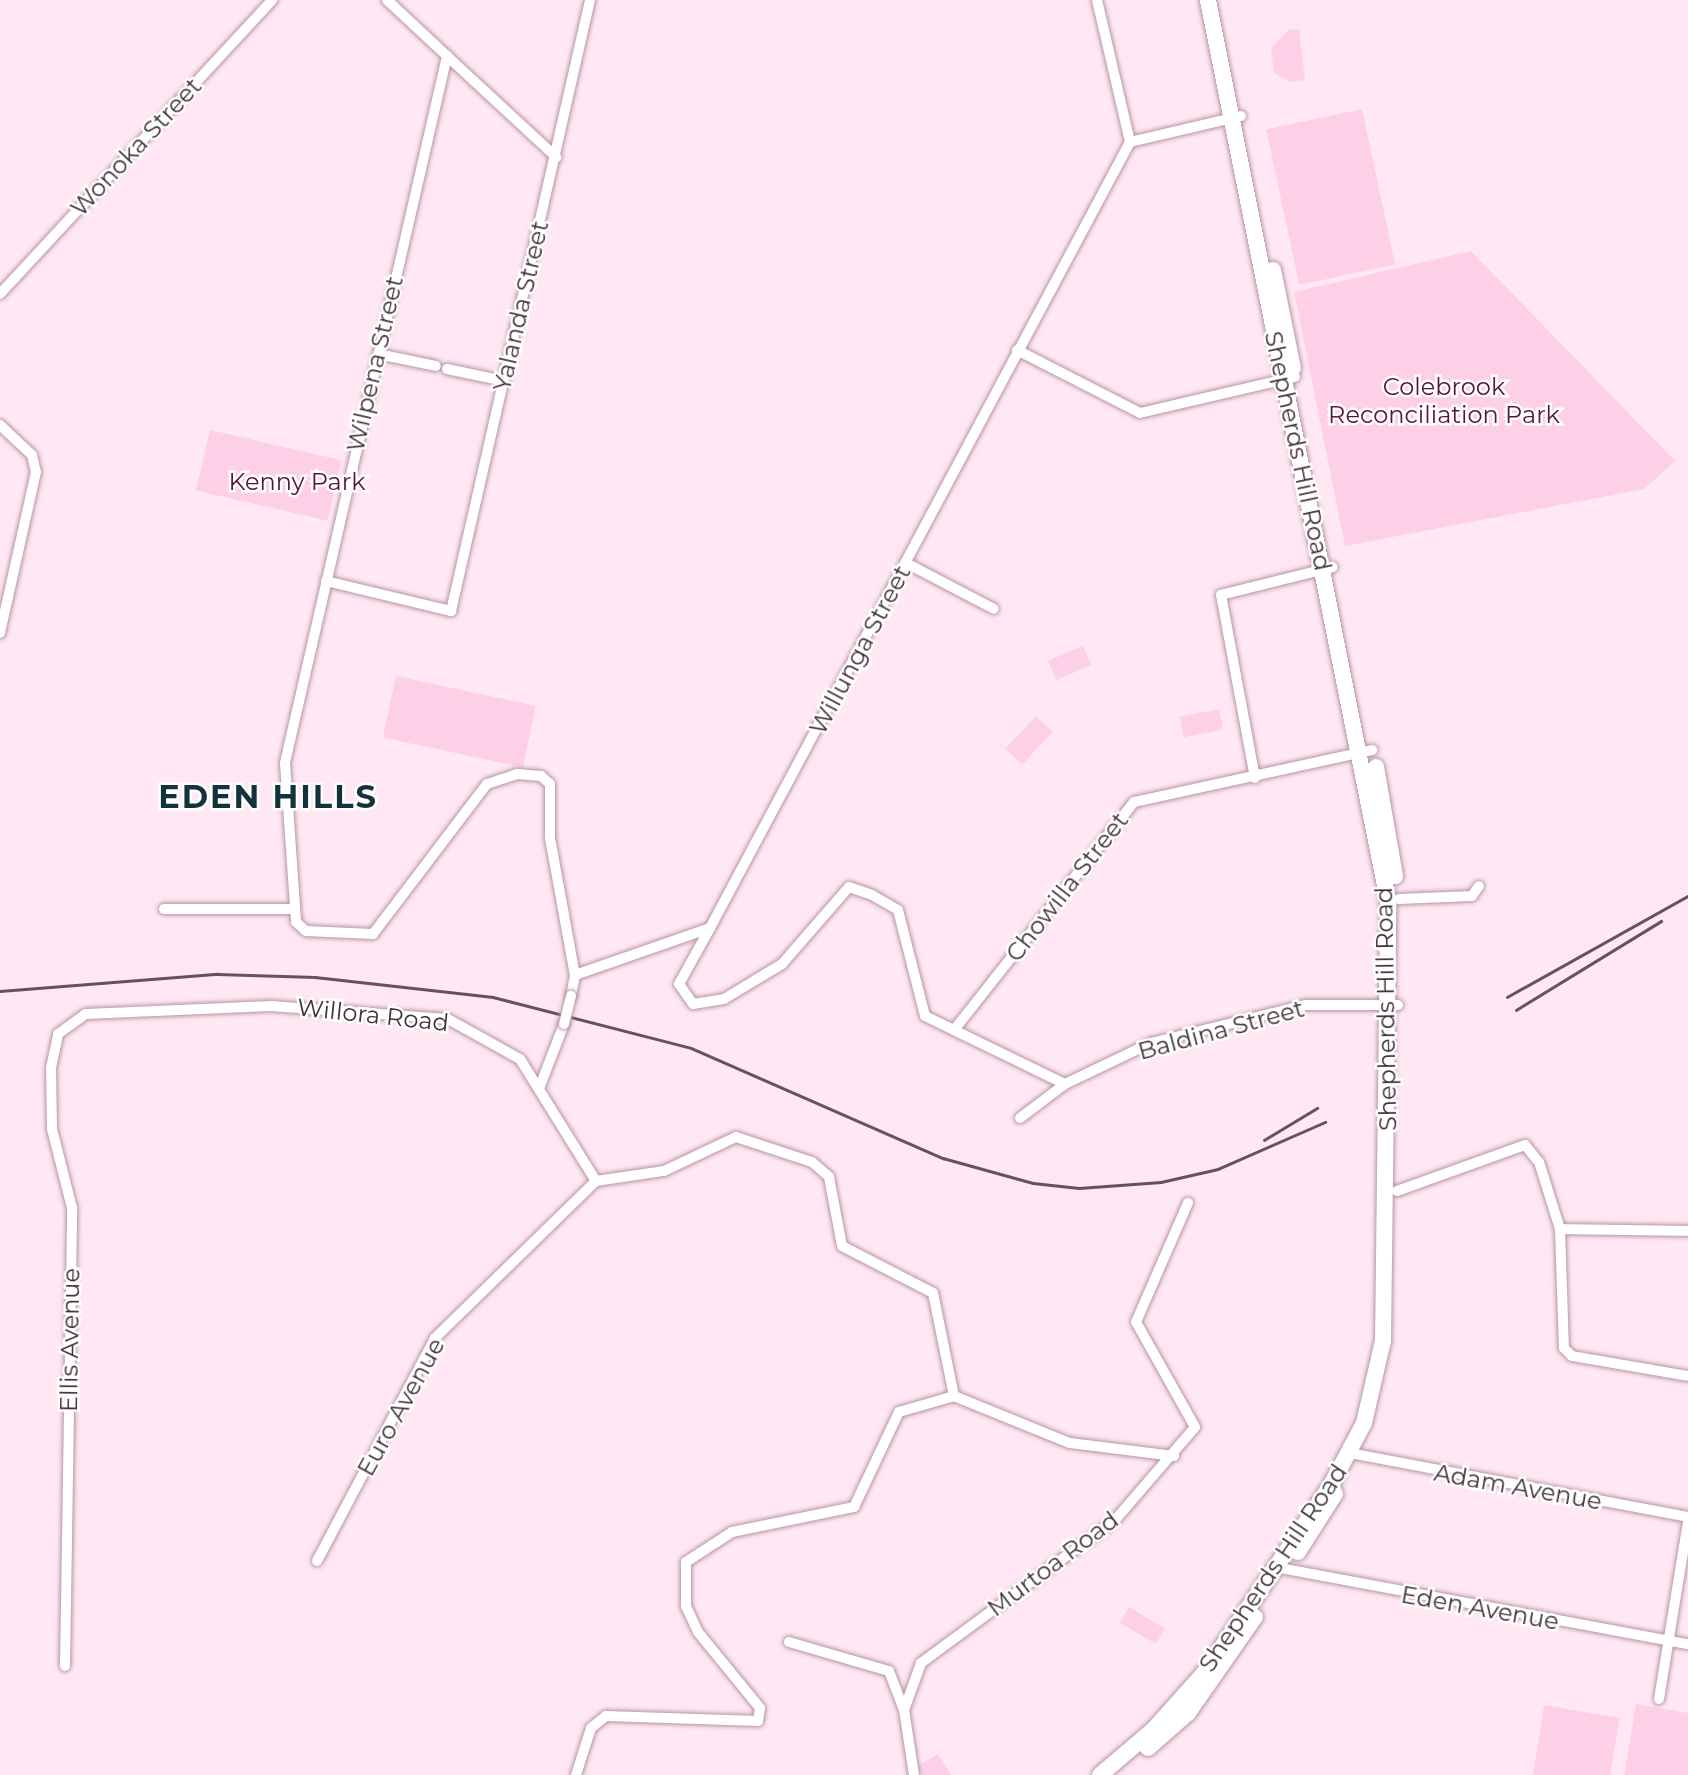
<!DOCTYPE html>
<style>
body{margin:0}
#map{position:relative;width:1688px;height:1775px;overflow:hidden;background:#ffe8f3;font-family:Montserrat,sans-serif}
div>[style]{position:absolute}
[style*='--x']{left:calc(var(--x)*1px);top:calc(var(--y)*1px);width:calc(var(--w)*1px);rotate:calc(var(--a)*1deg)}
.green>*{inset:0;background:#fdd0e7;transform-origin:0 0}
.roads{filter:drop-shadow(0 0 2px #b794a6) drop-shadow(0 0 2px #b794a6)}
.street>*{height:10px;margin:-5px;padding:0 5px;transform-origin:5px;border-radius:5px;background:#fff}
.secondary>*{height:16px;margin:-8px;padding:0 8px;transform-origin:8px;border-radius:8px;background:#fff}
.rail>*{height:2.5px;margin:-1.25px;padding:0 1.25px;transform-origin:1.25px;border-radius:1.25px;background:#63545b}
.bridges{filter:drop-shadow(0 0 2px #b794a6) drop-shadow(0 0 2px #b794a6)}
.street-bridge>*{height:10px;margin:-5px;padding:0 5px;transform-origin:5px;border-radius:5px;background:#fff}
span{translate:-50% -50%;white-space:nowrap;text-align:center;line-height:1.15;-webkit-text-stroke:5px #fff;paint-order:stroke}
.street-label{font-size:24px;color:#403239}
.park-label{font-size:24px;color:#591340}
.district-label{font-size:32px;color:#14323c;font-weight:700;letter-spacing:2px}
</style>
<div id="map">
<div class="green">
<i style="clip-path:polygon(1299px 29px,1305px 80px,1290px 82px,1274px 73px,1271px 49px,1288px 30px)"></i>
<i style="left:1362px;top:109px;width:159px;height:98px;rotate:78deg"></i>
<i style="clip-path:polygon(1471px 251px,1675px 461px,1644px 489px,1345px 546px,1294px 292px)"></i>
<i style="left:210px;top:430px;width:135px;height:62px;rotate:13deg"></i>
<i style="left:1083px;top:646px;width:21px;height:38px;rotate:67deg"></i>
<i style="left:396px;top:676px;width:143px;height:63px;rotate:12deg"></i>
<i style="left:1219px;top:709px;width:21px;height:40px;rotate:79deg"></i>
<i style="left:1036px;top:716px;width:23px;height:45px;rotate:43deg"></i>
<i style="left:1129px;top:1607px;width:42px;height:18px;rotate:31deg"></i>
<i style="clip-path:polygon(1636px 1704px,1688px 1713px,1688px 1775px,1624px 1775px)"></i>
<i style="clip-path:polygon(1544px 1705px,1620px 1718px,1610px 1775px,1533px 1775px)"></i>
<i style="clip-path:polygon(938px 1754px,951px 1775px,923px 1775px,918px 1766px)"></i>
</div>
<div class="roads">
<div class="street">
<i style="--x:387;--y:0;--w:82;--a:43"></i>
<i style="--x:447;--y:56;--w:725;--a:102.91"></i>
<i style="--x:285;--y:763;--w:159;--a:86"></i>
<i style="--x:296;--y:922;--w:13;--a:42"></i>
<i style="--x:306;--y:931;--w:67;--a:2.6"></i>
<i style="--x:373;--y:934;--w:188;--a:-52.8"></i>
<i style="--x:487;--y:784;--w:32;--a:-18"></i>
<i style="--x:517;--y:774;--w:24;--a:5"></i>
<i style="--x:541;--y:776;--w:12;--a:42"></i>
<i style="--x:550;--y:784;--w:54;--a:90"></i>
<i style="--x:550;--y:838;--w:139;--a:79.7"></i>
<i style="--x:1097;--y:0;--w:146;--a:76.9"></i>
<i style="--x:447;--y:56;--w:149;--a:42.8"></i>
<i style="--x:1130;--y:142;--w:114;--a:-13.2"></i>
<i style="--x:0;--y:294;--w:401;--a:-47.2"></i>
<i style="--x:1017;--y:350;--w:138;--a:27.1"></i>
<i style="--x:1140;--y:413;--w:159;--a:-13.1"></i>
<i style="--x:378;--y:354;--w:59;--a:11.7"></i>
<i style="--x:447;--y:369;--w:58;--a:11.9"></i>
<i style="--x:0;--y:425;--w:44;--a:43.2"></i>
<i style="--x:32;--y:455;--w:17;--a:77"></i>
<i style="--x:36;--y:472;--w:165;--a:102.6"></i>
<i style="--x:906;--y:563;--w:99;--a:27.6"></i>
<i style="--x:326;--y:581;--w:129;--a:13.5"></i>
<i style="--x:451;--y:611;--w:627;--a:-77.18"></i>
<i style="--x:1255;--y:778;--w:186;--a:-100.5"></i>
<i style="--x:1221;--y:595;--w:115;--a:-14"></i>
<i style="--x:1399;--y:899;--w:73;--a:-2.4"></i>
<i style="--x:1472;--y:896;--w:12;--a:-55"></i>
<i style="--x:164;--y:909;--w:131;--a:0"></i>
<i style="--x:710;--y:928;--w:64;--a:119"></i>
<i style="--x:679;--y:984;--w:24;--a:55"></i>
<i style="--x:693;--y:1004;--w:31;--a:-9"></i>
<i style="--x:724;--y:999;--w:68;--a:-31.1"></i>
<i style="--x:782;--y:964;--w:102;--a:-49"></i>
<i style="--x:849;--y:887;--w:24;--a:19"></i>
<i style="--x:872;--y:895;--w:30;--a:30"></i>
<i style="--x:898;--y:910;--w:109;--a:75.7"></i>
<i style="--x:925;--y:1016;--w:156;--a:25.9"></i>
<i style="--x:571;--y:996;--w:21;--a:-79"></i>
<i style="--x:575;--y:975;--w:143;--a:-19.2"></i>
<i style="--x:710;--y:928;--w:891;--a:-61.88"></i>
<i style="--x:954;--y:1030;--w:290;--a:-51.7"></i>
<i style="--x:1134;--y:802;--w:244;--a:-12.3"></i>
<i style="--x:540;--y:1086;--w:66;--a:-68.8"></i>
<i style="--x:1020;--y:1118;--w:56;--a:-37.1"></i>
<i style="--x:1065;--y:1084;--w:95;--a:-25.5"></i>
<i style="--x:1151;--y:1043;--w:160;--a:-13.8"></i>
<i style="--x:1306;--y:1005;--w:92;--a:0"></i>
<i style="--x:1397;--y:1191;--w:136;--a:-19.8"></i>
<i style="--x:1525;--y:1145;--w:22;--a:51"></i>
<i style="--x:1539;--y:1162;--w:70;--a:72.6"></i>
<i style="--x:1560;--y:1229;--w:128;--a:0.9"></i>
<i style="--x:1560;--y:1229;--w:119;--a:88.1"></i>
<i style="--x:1564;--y:1348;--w:11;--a:45"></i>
<i style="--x:1572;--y:1356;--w:118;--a:9.8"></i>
<i style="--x:1350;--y:1453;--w:344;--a:10.7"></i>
<i style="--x:317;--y:1561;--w:252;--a:-62.1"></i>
<i style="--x:435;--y:1338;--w:225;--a:-44.3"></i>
<i style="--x:1275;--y:1567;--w:420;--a:10.6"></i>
<i style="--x:789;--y:1642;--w:104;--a:16.2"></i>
<i style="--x:889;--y:1671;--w:42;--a:69"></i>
<i style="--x:65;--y:1666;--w:458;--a:-89.1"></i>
<i style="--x:72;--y:1208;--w:81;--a:-104.2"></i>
<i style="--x:52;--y:1129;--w:61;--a:-90.9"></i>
<i style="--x:51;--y:1068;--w:35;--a:-78"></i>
<i style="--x:58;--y:1034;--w:34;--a:-36"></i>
<i style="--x:86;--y:1014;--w:185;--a:-2.5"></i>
<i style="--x:271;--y:1006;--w:177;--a:4.2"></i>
<i style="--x:448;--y:1019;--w:82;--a:29.1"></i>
<i style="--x:520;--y:1059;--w:144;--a:58.1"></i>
<i style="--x:596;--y:1181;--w:69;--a:-8.4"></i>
<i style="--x:664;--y:1171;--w:80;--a:-25.3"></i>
<i style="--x:736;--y:1137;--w:80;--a:18.2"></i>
<i style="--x:812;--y:1162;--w:23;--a:41"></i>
<i style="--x:829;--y:1177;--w:70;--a:79.3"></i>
<i style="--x:842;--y:1246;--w:102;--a:27.3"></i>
<i style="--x:933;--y:1293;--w:105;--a:78.5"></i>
<i style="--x:954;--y:1396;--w:125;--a:22.1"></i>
<i style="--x:1070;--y:1443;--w:105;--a:7.1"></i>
<i style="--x:1659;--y:1699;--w:180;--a:-80.7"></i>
<i style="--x:576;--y:1775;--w:49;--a:-72.3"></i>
<i style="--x:591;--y:1728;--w:19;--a:-39"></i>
<i style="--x:606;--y:1716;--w:152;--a:1.9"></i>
<i style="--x:758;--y:1721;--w:13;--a:-81"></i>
<i style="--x:760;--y:1708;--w:98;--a:-129.2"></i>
<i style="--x:698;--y:1632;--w:29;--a:-115"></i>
<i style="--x:686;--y:1606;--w:44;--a:-90"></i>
<i style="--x:686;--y:1562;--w:55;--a:-33.1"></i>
<i style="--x:732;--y:1532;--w:125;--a:-11.6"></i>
<i style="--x:854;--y:1507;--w:105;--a:-64.7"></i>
<i style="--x:899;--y:1412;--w:57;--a:-16.2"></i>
<i style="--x:914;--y:1775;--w:66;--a:-98.7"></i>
<i style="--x:904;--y:1710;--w:50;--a:-70.1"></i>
<i style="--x:921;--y:1663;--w:242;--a:-36.4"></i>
<i style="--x:1116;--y:1519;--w:121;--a:-49.3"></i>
<i style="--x:1195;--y:1427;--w:120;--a:-119.3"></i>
<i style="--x:1136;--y:1322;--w:130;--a:-66.4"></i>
</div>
<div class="secondary">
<i style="--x:1273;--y:270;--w:100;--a:78.5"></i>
<i style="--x:1376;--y:767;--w:111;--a:80.1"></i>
<i style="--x:1298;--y:1552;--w:69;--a:-57.5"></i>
<i style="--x:1148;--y:1748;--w:53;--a:-41.2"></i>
<i style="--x:1188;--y:1713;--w:117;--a:-55.1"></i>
<i style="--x:1100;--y:1775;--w:71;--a:-40.4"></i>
<i style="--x:1154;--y:1729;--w:76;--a:-48.2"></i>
<i style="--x:1205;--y:1672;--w:225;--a:-56"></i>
<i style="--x:1331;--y:1485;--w:70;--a:-62"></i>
<i style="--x:1364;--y:1423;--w:84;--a:-77"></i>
<i style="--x:1383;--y:1341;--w:440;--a:-89.3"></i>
<i style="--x:1388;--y:901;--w:919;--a:-101.3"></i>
</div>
</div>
<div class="rail">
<i style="--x:0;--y:991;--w:218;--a:-4.5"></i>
<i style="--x:217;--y:974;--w:98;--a:1.8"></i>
<i style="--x:315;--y:977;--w:179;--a:6.4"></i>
<i style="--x:493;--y:997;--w:204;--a:14.4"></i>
<i style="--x:691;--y:1048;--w:275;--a:23.6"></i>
<i style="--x:943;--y:1158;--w:93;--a:15.5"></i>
<i style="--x:1033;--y:1183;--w:46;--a:6.2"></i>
<i style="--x:1079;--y:1188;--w:82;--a:-4.2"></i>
<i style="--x:1161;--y:1182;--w:58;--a:-12.8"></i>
<i style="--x:1218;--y:1169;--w:117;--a:-23.7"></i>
<i style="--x:1507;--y:997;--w:207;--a:-29.2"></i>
<i style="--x:1516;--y:1010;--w:170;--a:-31.5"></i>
<i style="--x:1264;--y:1140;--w:62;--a:-31.1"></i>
</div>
<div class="bridges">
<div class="street-bridge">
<i style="--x:564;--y:1024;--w:29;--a:-76"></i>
</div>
</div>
<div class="street-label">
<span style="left:136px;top:147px;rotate:-47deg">Wonoka Street</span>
<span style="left:521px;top:306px;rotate:-77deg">Yalanda Street</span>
<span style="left:375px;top:364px;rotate:-77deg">Wilpena Street</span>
<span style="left:1298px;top:451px;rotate:78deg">Shepherds Hill Road</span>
<span style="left:860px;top:650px;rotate:-62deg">Willunga Street</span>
<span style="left:1067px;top:887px;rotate:-52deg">Chowilla Street</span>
<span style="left:1386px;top:1009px;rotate:-91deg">Shepherds Hill Road</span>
<span style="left:373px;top:1015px;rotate:6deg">Willora Road</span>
<span style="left:1221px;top:1030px;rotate:-15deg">Baldina Street</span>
<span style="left:70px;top:1340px;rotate:-89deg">Ellis Avenue</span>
<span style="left:401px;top:1407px;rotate:-61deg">Euro Avenue</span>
<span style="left:1518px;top:1487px;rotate:10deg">Adam Avenue</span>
<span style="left:1053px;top:1564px;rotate:-37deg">Murtoa Road</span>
<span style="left:1273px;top:1568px;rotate:-56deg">Shepherds Hill Road</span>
<span style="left:1480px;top:1608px;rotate:10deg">Eden Avenue</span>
</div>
<div class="park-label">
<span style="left:1444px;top:401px">Colebrook<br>Reconciliation Park</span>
<span style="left:297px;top:482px">Kenny Park</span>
</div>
<div class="district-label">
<span style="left:268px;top:797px">EDEN HILLS</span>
</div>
</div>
